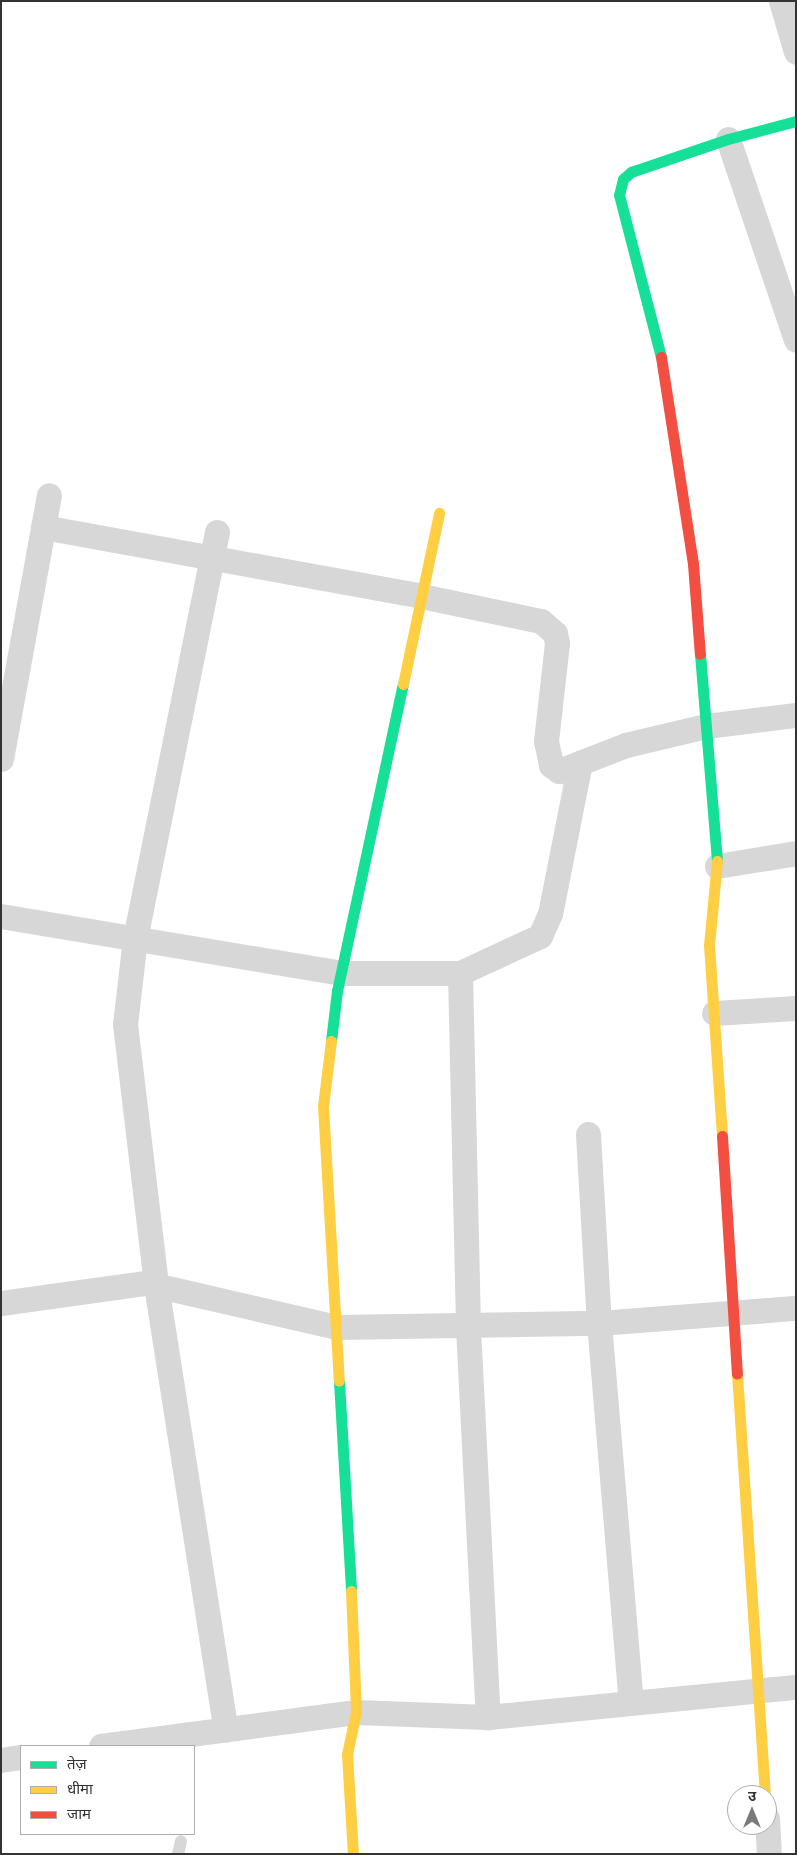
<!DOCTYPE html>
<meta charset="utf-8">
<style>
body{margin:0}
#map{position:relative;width:797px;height:1855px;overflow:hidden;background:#fff;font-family:Arial,"Noto Sans Devanagari",sans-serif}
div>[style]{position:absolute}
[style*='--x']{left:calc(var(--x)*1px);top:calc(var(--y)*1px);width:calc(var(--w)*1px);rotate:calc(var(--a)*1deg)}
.lane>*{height:12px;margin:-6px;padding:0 6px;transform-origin:6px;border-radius:6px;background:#d7d7d7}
.street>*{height:25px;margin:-12.5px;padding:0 12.5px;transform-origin:12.5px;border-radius:12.5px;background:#d7d7d7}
.fast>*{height:11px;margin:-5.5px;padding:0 5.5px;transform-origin:5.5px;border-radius:5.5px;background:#16e098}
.slow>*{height:11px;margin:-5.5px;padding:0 5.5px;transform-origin:5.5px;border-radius:5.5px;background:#ffcf43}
.jam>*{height:11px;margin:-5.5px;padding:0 5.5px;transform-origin:5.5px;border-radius:5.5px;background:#f24e42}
span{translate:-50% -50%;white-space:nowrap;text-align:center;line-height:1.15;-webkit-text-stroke:5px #fff;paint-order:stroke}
.frame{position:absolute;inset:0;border:2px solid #333;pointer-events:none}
.legend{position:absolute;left:20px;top:1745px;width:175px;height:90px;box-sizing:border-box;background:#fff;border:1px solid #adadad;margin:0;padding:6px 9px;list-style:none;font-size:15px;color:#333}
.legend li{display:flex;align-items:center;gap:10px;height:25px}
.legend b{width:25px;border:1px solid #adadad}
.north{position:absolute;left:727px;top:1785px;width:50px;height:50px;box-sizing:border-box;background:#fff;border:1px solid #adadad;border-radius:50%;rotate:0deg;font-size:14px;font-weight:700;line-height:20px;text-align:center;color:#333}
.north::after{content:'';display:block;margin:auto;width:18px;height:22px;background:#7a7a7a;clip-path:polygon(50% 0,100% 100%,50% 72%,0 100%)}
</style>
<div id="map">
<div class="lane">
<i style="--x:178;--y:1854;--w:13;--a:-77"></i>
</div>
<div class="street">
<i style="--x:781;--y:1;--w:53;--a:73.6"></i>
<i style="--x:728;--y:139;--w:212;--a:71.3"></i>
<i style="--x:43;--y:527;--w:384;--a:10.3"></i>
<i style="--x:421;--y:596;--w:123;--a:11.8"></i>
<i style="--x:541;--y:621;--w:18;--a:41"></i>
<i style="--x:555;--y:633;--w:10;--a:79"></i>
<i style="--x:557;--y:643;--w:99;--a:96.4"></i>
<i style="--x:546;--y:741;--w:25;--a:78"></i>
<i style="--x:551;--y:765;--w:10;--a:37"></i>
<i style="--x:559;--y:771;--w:72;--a:-21.2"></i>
<i style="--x:626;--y:745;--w:82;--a:-13.4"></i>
<i style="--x:706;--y:726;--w:91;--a:-7"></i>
<i style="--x:217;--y:532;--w:414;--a:101.4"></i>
<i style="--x:135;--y:938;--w:87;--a:96.6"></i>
<i style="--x:125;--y:1024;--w:263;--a:83.2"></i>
<i style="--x:156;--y:1285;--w:450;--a:81.1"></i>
<i style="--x:1;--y:759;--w:268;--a:-79.7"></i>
<i style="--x:717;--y:866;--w:80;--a:-9.3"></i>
<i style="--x:1;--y:916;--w:345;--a:9.5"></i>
<i style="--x:341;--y:973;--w:119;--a:0"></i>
<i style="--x:460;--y:973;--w:88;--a:-24.8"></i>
<i style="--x:540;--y:936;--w:24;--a:-66"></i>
<i style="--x:550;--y:914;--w:154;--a:-78.8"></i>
<i style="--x:460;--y:973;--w:354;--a:88.7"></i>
<i style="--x:468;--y:1327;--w:391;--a:87.1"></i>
<i style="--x:714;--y:1013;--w:82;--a:-3.5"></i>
<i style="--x:588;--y:1134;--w:189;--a:86.7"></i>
<i style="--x:599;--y:1323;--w:381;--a:85.2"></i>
<i style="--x:1;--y:1303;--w:146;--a:-7.9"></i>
<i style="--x:146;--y:1283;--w:195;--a:13"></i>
<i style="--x:336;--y:1327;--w:263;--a:-0.9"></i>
<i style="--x:599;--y:1323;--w:198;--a:-4.4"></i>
<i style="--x:101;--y:1746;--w:257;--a:-7.6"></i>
<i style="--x:356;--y:1712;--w:132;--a:2.2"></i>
<i style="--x:488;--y:1717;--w:309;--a:-5.6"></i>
<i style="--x:1;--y:1760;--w:20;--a:-9"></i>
<i style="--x:767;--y:1818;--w:36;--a:87"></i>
</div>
<div class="fast">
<i style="--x:661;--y:357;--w:167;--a:-104.5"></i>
<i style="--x:619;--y:195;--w:16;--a:-76"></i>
<i style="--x:623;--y:179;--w:11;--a:-41"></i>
<i style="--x:631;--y:172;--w:102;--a:-18.8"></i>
<i style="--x:728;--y:139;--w:70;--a:-14.8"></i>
<i style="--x:700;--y:654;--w:208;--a:85.3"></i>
<i style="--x:331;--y:1041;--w:50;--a:-83.2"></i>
<i style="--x:337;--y:991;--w:314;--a:-77.9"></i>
<i style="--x:339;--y:1381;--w:210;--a:86.7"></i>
</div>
<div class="slow">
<i style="--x:403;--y:684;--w:175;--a:-78.1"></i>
<i style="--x:717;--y:861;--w:84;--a:95.4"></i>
<i style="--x:709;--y:945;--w:191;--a:86.1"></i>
<i style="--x:331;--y:1041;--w:65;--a:97"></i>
<i style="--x:323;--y:1106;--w:275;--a:86.7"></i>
<i style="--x:737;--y:1374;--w:422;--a:86.2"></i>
<i style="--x:351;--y:1591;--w:121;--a:87.6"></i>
<i style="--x:356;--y:1712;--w:43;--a:102.1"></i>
<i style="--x:347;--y:1754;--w:100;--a:86.6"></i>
</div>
<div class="jam">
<i style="--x:661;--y:357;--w:209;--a:81.2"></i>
<i style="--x:693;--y:564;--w:90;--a:85.6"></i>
<i style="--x:722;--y:1136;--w:238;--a:86.4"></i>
</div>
<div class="frame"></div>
<ul class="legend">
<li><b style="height:6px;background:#16e098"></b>तेज़</li>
<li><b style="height:6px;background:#ffcf43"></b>धीमा</li>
<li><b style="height:6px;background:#f24e42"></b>जाम</li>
</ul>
<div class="north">उ</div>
</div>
